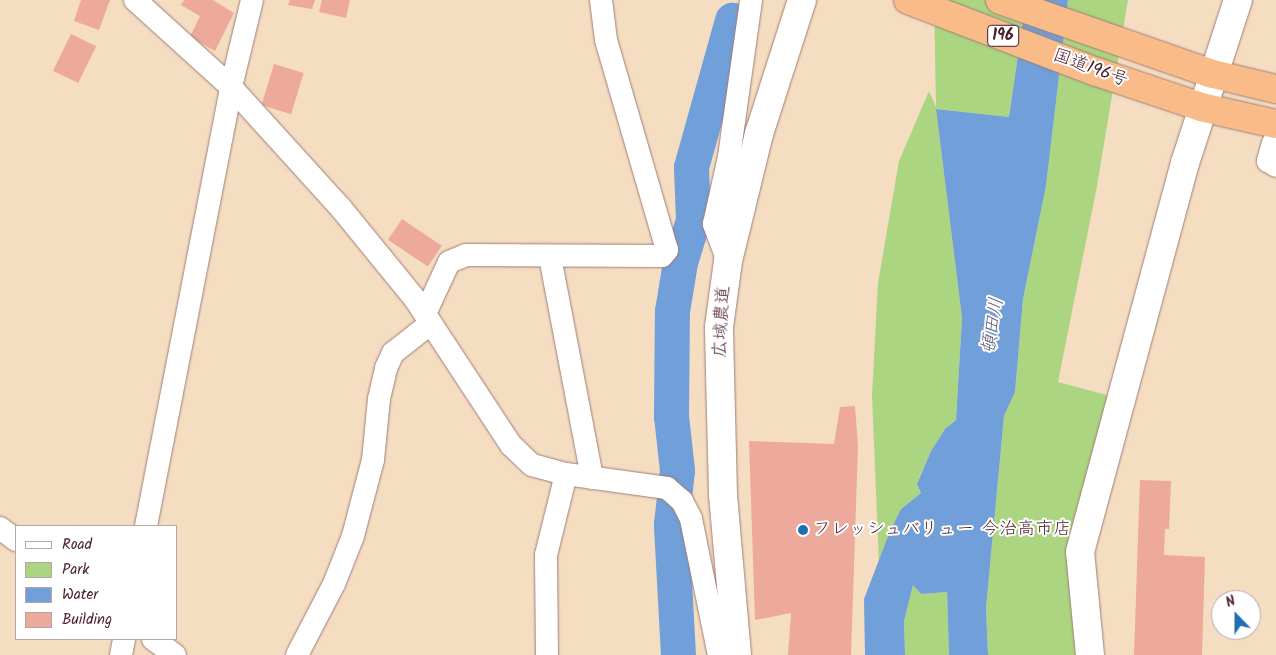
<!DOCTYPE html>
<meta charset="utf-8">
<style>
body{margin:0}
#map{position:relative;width:1276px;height:655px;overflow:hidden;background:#f5ddc2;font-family:Kalam,"Klee One",sans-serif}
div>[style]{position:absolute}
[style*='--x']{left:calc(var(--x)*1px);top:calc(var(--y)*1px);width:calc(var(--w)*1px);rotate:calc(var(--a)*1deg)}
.green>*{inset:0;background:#acd581}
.water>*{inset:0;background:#709fd9}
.river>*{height:35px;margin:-17.5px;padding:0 17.5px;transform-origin:17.5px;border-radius:17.5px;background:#709fd9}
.building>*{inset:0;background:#eca99c;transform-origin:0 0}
.roads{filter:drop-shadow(0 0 1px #a07e76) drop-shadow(0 0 1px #a07e76)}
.minor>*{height:22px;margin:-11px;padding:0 11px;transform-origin:11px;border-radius:11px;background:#fff}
.tertiary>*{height:28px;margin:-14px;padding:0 14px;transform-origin:14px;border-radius:14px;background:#fff}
.trunk>*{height:28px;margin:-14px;padding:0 14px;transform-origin:14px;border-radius:14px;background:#f9bc89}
.dots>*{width:14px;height:14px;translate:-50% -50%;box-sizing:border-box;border:2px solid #fff;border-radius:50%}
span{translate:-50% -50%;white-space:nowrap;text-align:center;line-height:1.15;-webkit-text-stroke:4px #fff;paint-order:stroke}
.shield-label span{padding:1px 4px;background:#fff;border:1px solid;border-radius:4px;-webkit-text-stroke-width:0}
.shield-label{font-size:16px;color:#4a1f2b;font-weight:700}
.street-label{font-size:18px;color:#4a1f2b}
.poi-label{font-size:18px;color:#4a1f2b}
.left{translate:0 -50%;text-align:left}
.water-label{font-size:19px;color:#5b5979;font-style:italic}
.legend{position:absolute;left:15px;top:525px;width:162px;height:115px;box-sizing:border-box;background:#fff;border:1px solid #b7a5aa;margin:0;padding:6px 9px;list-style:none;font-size:15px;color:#4a1f2b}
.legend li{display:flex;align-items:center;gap:10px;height:25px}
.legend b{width:25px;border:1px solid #b7a5aa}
.north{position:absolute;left:1211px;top:590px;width:50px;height:50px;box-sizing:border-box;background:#fff;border:1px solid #b7a5aa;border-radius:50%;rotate:338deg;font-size:14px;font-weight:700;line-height:20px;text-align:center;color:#4a1f2b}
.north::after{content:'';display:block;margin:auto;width:18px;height:22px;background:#1f6fb2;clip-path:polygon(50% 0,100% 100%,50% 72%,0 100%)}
</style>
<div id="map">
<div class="green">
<i style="clip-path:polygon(934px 0,1026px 0,1009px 117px,936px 109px,962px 318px,956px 420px,945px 429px,931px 451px,917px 483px,921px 493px,901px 509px,879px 564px,872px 396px,878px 283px,899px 161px,929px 91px,936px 107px)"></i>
<i style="clip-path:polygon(1068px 0,1128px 0,1097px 186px,1058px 382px,1110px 396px,1066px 548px,1080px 655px,988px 655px,986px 608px,1004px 416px,1015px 392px,1023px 299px,1046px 186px)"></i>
<i style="clip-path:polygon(913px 584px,921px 594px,947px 592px,949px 655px,905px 655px,904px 621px)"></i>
</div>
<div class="water">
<i style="clip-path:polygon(1026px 0,1068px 0,1046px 186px,1023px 299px,1015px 392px,1004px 416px,986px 608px,988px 655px,949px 655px,947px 592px,921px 594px,913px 585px,904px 621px,905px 655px,865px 655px,864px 599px,889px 534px,901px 509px,921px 493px,917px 484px,931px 451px,945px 429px,956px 420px,962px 318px,936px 109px,1009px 117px)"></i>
</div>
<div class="river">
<i style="--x:678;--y:655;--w:131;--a:-93.1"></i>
<i style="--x:671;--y:524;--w:54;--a:-83.7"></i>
<i style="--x:677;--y:470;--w:54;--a:-96.3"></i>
<i style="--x:671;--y:416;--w:105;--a:-89.5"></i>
<i style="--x:672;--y:311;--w:50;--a:-80.7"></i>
<i style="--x:680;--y:262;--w:44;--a:-72.8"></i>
<i style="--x:693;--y:220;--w:53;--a:-92.2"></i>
<i style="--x:691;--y:167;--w:153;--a:-74.4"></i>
</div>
<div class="building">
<i style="clip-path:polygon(81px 0,110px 0,99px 30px,74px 21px)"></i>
<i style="clip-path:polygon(184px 0,213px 0,234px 13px,215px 51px,190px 37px,200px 16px,181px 5px)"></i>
<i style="clip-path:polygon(290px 0,315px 0,312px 9px,288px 5px)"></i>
<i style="clip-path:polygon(322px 0,350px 0,346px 18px,319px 12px)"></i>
<i style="left:71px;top:34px;width:28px;height:41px;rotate:26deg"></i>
<i style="left:274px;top:64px;width:31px;height:43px;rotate:17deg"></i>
<i style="left:402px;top:219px;width:48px;height:25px;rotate:34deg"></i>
<i style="clip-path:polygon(855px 406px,858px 446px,851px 655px,788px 655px,791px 613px,755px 620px,749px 441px,834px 444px,840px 407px)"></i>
<i style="clip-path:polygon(1140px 480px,1171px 481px,1169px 529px,1165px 529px,1164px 555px,1205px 557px,1202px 655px,1134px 655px)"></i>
</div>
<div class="roads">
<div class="minor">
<i style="--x:135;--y:0;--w:130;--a:42.2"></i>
<i style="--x:231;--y:87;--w:162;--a:47.8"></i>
<i style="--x:340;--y:207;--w:119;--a:50.8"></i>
<i style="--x:415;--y:299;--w:175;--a:56.7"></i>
<i style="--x:511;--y:445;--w:29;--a:44"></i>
<i style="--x:532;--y:465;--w:35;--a:15"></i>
<i style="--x:566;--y:474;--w:102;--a:7.9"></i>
<i style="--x:667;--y:488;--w:20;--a:41"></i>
<i style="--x:682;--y:501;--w:20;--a:63"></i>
<i style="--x:691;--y:519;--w:139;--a:78.4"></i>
<i style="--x:1273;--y:143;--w:19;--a:106"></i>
<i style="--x:1268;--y:161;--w:9;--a:32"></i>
<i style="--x:550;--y:257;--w:225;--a:79.2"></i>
<i style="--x:728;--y:261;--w:40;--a:-111"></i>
<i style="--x:714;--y:224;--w:69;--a:-77.4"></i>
<i style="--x:729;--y:157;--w:159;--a:-82"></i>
<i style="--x:425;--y:314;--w:57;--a:-65.2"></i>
<i style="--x:449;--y:262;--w:18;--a:-22"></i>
<i style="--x:466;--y:255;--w:196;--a:0.3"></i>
<i style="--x:662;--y:256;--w:8;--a:-50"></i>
<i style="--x:667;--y:250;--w:219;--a:-106.2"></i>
<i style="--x:606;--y:40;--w:40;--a:-97.1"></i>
<i style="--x:146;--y:526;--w:447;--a:-79"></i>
<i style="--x:231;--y:87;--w:89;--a:-76.4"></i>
<i style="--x:0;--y:528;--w:20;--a:37"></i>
<i style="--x:153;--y:639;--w:27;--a:36"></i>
<i style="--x:121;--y:655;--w:16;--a:-79"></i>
<i style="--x:297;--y:655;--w:80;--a:-62.5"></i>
<i style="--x:334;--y:584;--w:52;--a:-68.4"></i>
<i style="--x:353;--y:536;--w:79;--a:-75.3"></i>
<i style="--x:373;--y:460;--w:61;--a:-84.4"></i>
<i style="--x:379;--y:399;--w:32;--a:-77"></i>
<i style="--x:386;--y:368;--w:17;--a:-65"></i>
<i style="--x:393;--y:353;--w:48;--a:-38.3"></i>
<i style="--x:547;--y:655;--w:100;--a:-90.6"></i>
<i style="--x:546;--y:555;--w:83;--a:-76.1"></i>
</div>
<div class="tertiary">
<i style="--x:737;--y:655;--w:161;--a:-95"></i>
<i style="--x:723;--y:495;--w:168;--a:-91.4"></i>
<i style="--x:719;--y:327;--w:67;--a:-82.2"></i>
<i style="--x:728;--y:261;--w:131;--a:-76.3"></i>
<i style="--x:759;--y:134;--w:141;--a:-72.2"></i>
<i style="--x:1090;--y:655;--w:103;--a:-95.5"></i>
<i style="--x:1080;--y:552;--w:403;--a:-74.9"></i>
<i style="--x:1185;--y:163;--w:171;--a:-72"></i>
</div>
<div class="trunk">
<i style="--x:908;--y:0;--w:202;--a:20.9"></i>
<i style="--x:1097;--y:72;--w:110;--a:18.6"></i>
<i style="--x:1201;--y:107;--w:77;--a:12.8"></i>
<i style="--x:1000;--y:0;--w:225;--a:19.2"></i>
<i style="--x:1213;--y:74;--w:65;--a:13.4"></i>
</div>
</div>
<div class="dots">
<i style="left:803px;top:530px;background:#1f6fb2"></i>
</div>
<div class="shield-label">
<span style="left:1003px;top:36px">196</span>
</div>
<div class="street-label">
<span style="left:1090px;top:69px;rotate:20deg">国道196号</span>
<span style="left:723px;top:322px;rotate:-87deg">広域農道</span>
</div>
<div class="poi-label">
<span class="left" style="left:813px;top:530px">フレッシュバリュー 今治高市店</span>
</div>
<div class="water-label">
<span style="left:994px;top:326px;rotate:-81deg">頓田川</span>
</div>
<ul class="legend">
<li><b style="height:6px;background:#fff"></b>Road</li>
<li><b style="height:14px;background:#acd581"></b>Park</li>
<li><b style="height:14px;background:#709fd9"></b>Water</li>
<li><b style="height:14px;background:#eca99c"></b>Building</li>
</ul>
<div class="north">N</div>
</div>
